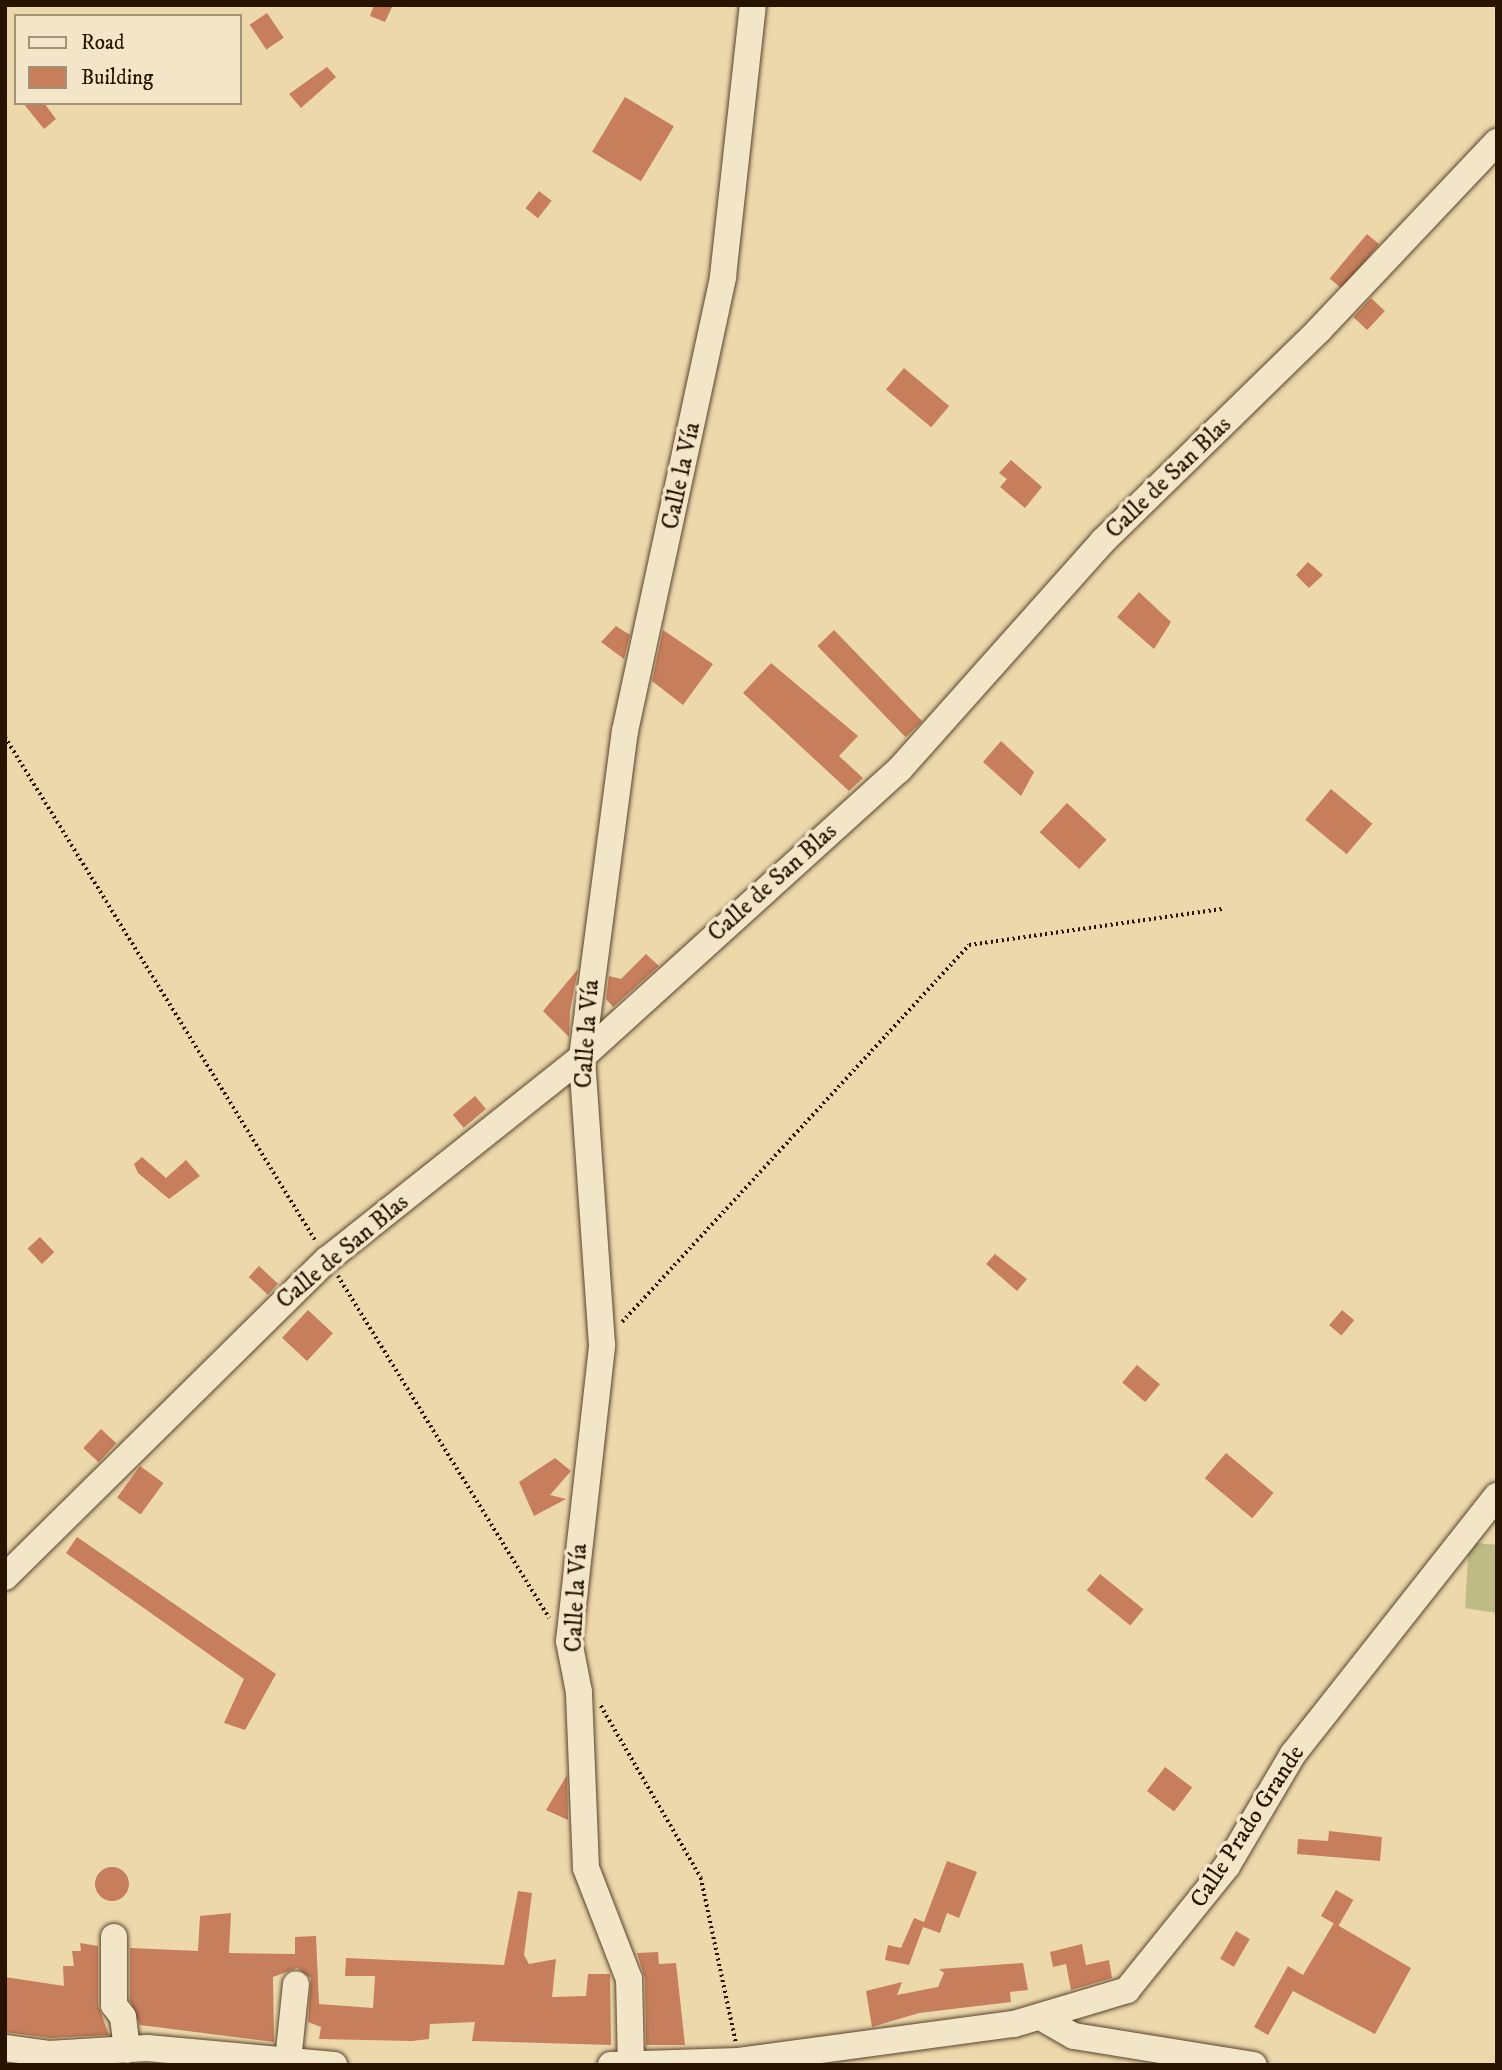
<!DOCTYPE html>
<meta charset="utf-8">
<style>
body{margin:0}
#map{position:relative;width:1502px;height:2070px;overflow:hidden;background:#ecd8ab;font-family:"IM FELL DW Pica",serif}
div>[style]{position:absolute}
[style*='--x']{left:calc(var(--x)*1px);top:calc(var(--y)*1px);width:calc(var(--w)*1px);rotate:calc(var(--a)*1deg)}
.green>*{inset:0;background:#bebc84}
.building>*{inset:0;background:#c77e5c;transform-origin:0 0}
.round{border-radius:50%}
.path>*{height:3.5px;margin-top:-1.75px;transform-origin:0;background:repeating-linear-gradient(90deg,#281301 0 2px,transparent 0 5.5px)}
.roads{filter:drop-shadow(0 0 2px #59442c) drop-shadow(0 0 2px #59442c)}
.minor>*{height:26px;margin:-13px;padding:0 13px;transform-origin:13px;border-radius:13px;background:#f3e6c8}
span{translate:-50% -50%;white-space:nowrap;text-align:center;line-height:1.15;-webkit-text-stroke:7px #f3e6c8;paint-order:stroke}
.street-label{font-size:24px;color:#281301}
.frame{position:absolute;inset:0;border:7px solid #281301;pointer-events:none}
.legend{position:absolute;left:14px;top:14px;width:228px;height:91px;box-sizing:border-box;background:#f3e6c8;border:2px solid #a29278;margin:0;padding:9px 12px;list-style:none;font-size:21px;color:#281301}
.legend li{display:flex;align-items:center;gap:14px;height:35px}
.legend b{width:35px;border:2px solid #a29278}
</style>
<div id="map">
<div class="green">
<i style="clip-path:polygon(1469px 1542px,1497px 1545px,1497px 1613px,1465px 1608px)"></i>
</div>
<div class="building">
<i style="clip-path:polygon(374px 5px,393px 5px,385px 22px,370px 16px)"></i>
<i style="left:267px;top:13px;width:30px;height:21px;rotate:56deg"></i>
<i style="clip-path:polygon(327px 67px,336px 77px,301px 108px,289px 94px)"></i>
<i style="left:625px;top:97px;width:57px;height:64px;rotate:31deg"></i>
<i style="clip-path:polygon(23px 103px,44px 103px,56px 119px,44px 129px)"></i>
<i style="left:539px;top:191px;width:16px;height:22px;rotate:38deg"></i>
<i style="left:1367px;top:234px;width:16px;height:58px;rotate:40deg"></i>
<i style="left:1371px;top:298px;width:19px;height:26px;rotate:43deg"></i>
<i style="left:904px;top:368px;width:59px;height:28px;rotate:40deg"></i>
<i style="clip-path:polygon(1011px 460px,1042px 487px,1025px 508px,1000px 487px,1007px 479px,999px 473px)"></i>
<i style="clip-path:polygon(1308px 562px,1323px 575px,1309px 588px,1296px 575px)"></i>
<i style="clip-path:polygon(1139px 592px,1171px 622px,1154px 649px,1117px 617px)"></i>
<i style="clip-path:polygon(616px 626px,630px 635px,624px 659px,601px 642px)"></i>
<i style="clip-path:polygon(663px 630px,713px 664px,683px 705px,652px 681px)"></i>
<i style="left:834px;top:630px;width:127px;height:23px;rotate:46deg"></i>
<i style="clip-path:polygon(771px 663px,858px 736px,839px 756px,863px 778px,849px 791px,743px 693px)"></i>
<i style="clip-path:polygon(1001px 741px,1034px 772px,1021px 796px,983px 762px)"></i>
<i style="left:1331px;top:789px;width:54px;height:40px;rotate:40deg"></i>
<i style="left:1067px;top:803px;width:54px;height:40px;rotate:43deg"></i>
<i style="clip-path:polygon(646px 954px,659px 966px,613px 1007px,606px 999px,609px 976px,621px 979px)"></i>
<i style="clip-path:polygon(578px 969px,570px 1011px,569px 1037px,543px 1011px)"></i>
<i style="left:475px;top:1096px;width:17px;height:29px;rotate:50deg"></i>
<i style="clip-path:polygon(142px 1157px,166px 1178px,186px 1160px,200px 1176px,169px 1199px,138px 1173px,134px 1164px)"></i>
<i style="left:40px;top:1237px;width:21px;height:17px;rotate:47deg"></i>
<i style="clip-path:polygon(995px 1254px,1027px 1279px,1017px 1291px,986px 1264px)"></i>
<i style="left:259px;top:1266px;width:26px;height:15px;rotate:43deg"></i>
<i style="left:308px;top:1310px;width:34px;height:38px;rotate:43deg"></i>
<i style="left:1342px;top:1310px;width:16px;height:20px;rotate:40deg"></i>
<i style="left:1137px;top:1365px;width:30px;height:23px;rotate:40deg"></i>
<i style="left:101px;top:1429px;width:21px;height:26px;rotate:43deg"></i>
<i style="left:1226px;top:1453px;width:62px;height:33px;rotate:40deg"></i>
<i style="clip-path:polygon(555px 1458px,571px 1471px,550px 1495px,566px 1499px,534px 1516px,519px 1482px)"></i>
<i style="left:140px;top:1466px;width:29px;height:39px;rotate:36deg"></i>
<i style="clip-path:polygon(77px 1537px,276px 1674px,245px 1730px,224px 1723px,244px 1679px,66px 1553px)"></i>
<i style="left:1100px;top:1574px;width:56px;height:21px;rotate:39deg"></i>
<i style="left:1165px;top:1767px;width:34px;height:30px;rotate:37deg"></i>
<i style="clip-path:polygon(567px 1775px,568px 1820px,546px 1810px)"></i>
<i style="clip-path:polygon(1329px 1831px,1382px 1837px,1380px 1861px,1297px 1854px,1298px 1839px,1328px 1841px)"></i>
<i style="clip-path:polygon(947px 1861px,977px 1872px,959px 1918px,947px 1913px,940px 1933px,923px 1927px,909px 1965px,885px 1960px,888px 1945px,901px 1948px,914px 1918px,924px 1922px)"></i>
<i class="round" style="left:95px;top:1867px;width:34px;height:34px"></i>
<i style="left:1336px;top:1890px;width:20px;height:30px;rotate:30deg"></i>
<i style="clip-path:polygon(518px 1891px,532px 1893px,524px 1955px,529px 1964px,556px 1959px,552px 1997px,586px 1996px,588px 1974px,610px 1974px,611px 2045px,472px 2041px,475px 2022px,430px 2024px,429px 2039px,412px 2041px,319px 2039px,321px 2027px,308px 2022px,311px 1978px,297px 1968px,273px 1977px,274px 2042px,140px 2025px,130px 2000px,130px 1948px,198px 1951px,200px 1916px,231px 1913px,229px 1953px,295px 1954px,295px 1937px,316px 1936px,319px 2004px,373px 2008px,375px 1976px,345px 1976px,346px 1958px,504px 1965px)"></i>
<i style="clip-path:polygon(1334px 1923px,1411px 1968px,1375px 2034px,1293px 1991px,1268px 2035px,1254px 2027px,1288px 1966px,1303px 1975px)"></i>
<i style="left:1236px;top:1931px;width:16px;height:32px;rotate:30deg"></i>
<i style="clip-path:polygon(80px 1943px,98px 1946px,98px 2005px,109px 2035px,50px 2038px,5px 2032px,5px 1977px,64px 1986px,63px 1966px,74px 1966px,72px 1951px,81px 1951px)"></i>
<i style="clip-path:polygon(1082px 1944px,1086px 1965px,1109px 1960px,1112px 1978px,1071px 1990px,1066px 1964px,1053px 1967px,1050px 1952px)"></i>
<i style="clip-path:polygon(658px 1952px,659px 1964px,676px 1963px,685px 2045px,646px 2045px,645px 1979px,637px 1953px)"></i>
<i style="clip-path:polygon(1023px 1963px,1028px 1990px,1010px 1992px,1011px 2002px,919px 2013px,872px 2027px,866px 1991px,902px 1982px,897px 1995px,938px 1987px,944px 1973px,939px 1969px)"></i>
</div>
<div class="path">
<i style="--x:5;--y:737;--w:594;--a:58.34"></i>
<i style="--x:338;--y:1276;--w:402;--a:58.3"></i>
<i style="--x:622;--y:1322;--w:512;--a:-47.37"></i>
<i style="--x:969;--y:945;--w:257;--a:-8.1"></i>
<i style="--x:601;--y:1706;--w:199;--a:59.8"></i>
<i style="--x:701;--y:1878;--w:168;--a:78"></i>
</div>
<div class="roads">
<div class="minor">
<i style="--x:5;--y:1577;--w:453;--a:-44.6"></i>
<i style="--x:328;--y:1259;--w:325;--a:-38.5"></i>
<i style="--x:582;--y:1057;--w:428;--a:-42.2"></i>
<i style="--x:899;--y:770;--w:307;--a:-48.3"></i>
<i style="--x:1103;--y:541;--w:302;--a:-44.3"></i>
<i style="--x:1319;--y:330;--w:259;--a:-46.6"></i>
<i style="--x:114;--y:1937;--w:68;--a:90"></i>
<i style="--x:114;--y:2005;--w:15;--a:53"></i>
<i style="--x:123;--y:2017;--w:33;--a:83"></i>
<i style="--x:1044;--y:2019;--w:34;--a:30"></i>
<i style="--x:1074;--y:2036;--w:182;--a:9.2"></i>
<i style="--x:5;--y:2048;--w:44;--a:7.8"></i>
<i style="--x:49;--y:2054;--w:98;--a:-3.5"></i>
<i style="--x:147;--y:2048;--w:188;--a:5.2"></i>
<i style="--x:288;--y:2061;--w:77;--a:-84.1"></i>
<i style="--x:611;--y:2065;--w:128;--a:-1.8"></i>
<i style="--x:739;--y:2061;--w:277;--a:-7.7"></i>
<i style="--x:1014;--y:2024;--w:118;--a:-16.7"></i>
<i style="--x:1127;--y:1990;--w:159;--a:-51.1"></i>
<i style="--x:1227;--y:1866;--w:130;--a:-59.5"></i>
<i style="--x:1293;--y:1754;--w:329;--a:-51.7"></i>
<i style="--x:631;--y:2065;--w:86;--a:-91.3"></i>
<i style="--x:629;--y:1979;--w:119;--a:-111.2"></i>
<i style="--x:586;--y:1868;--w:176;--a:-92.3"></i>
<i style="--x:579;--y:1692;--w:52;--a:-101.1"></i>
<i style="--x:569;--y:1641;--w:298;--a:-83.6"></i>
<i style="--x:602;--y:1345;--w:289;--a:-94"></i>
<i style="--x:582;--y:1057;--w:329;--a:-82.5"></i>
<i style="--x:625;--y:731;--w:465;--a:-77.8"></i>
<i style="--x:723;--y:276;--w:273;--a:-83.7"></i>
</div>
</div>
<div class="street-label">
<span style="left:682px;top:476px;rotate:-78deg">Calle la Vía</span>
<span style="left:1169px;top:478px;rotate:-44deg">Calle de San Blas</span>
<span style="left:773px;top:883px;rotate:-42deg">Calle de San Blas</span>
<span style="left:588px;top:1034px;rotate:-86deg">Calle la Vía</span>
<span style="left:343px;top:1252px;rotate:-40deg">Calle de San Blas</span>
<span style="left:577px;top:1598px;rotate:-87deg">Calle la Vía</span>
<span style="left:1248px;top:1827px;rotate:-57deg">Calle Prado Grande</span>
</div>
<div class="frame"></div>
<ul class="legend">
<li><b style="height:9px;background:#f3e6c8"></b>Road</li>
<li><b style="height:19px;background:#c77e5c"></b>Building</li>
</ul>
</div>
